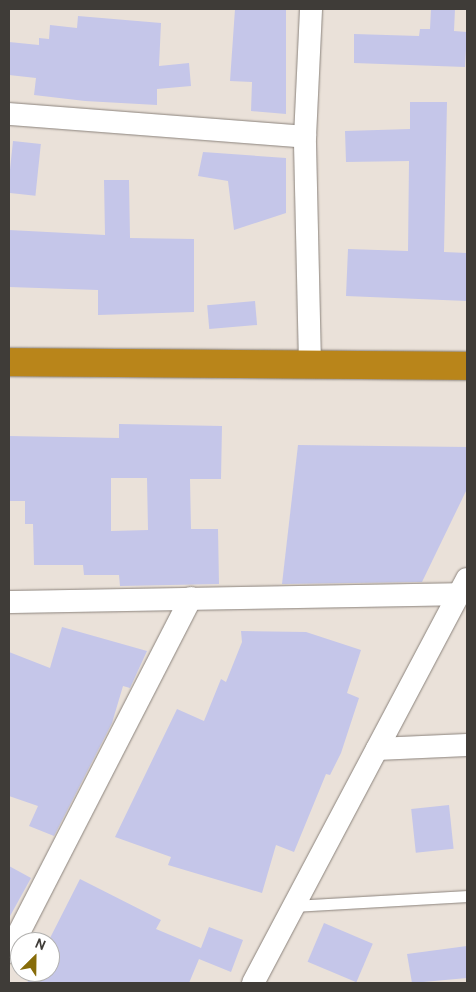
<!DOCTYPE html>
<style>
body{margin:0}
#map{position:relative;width:476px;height:992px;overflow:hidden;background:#eae1d9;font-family:Cabin,sans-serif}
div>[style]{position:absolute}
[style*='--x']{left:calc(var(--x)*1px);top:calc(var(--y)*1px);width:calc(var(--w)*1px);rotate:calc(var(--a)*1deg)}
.building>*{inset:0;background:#c5c6e9;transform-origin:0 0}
.roads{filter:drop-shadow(0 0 1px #8b837c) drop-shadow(0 0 1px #8b837c)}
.lane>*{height:11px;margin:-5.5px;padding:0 5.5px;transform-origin:5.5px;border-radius:5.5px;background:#fff}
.street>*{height:22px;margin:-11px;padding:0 11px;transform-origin:11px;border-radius:11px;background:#fff}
.highway>*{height:28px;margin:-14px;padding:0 14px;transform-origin:14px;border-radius:14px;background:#b9851a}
span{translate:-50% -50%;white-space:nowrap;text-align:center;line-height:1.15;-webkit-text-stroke:4px #fff;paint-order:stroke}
.frame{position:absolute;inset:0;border:10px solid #3f3c38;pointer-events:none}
.north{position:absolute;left:10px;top:932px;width:50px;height:50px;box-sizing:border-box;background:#fff;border:1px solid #b2b1af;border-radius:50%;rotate:23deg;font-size:14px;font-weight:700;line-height:20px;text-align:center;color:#3f3c38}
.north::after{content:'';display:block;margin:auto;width:18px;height:22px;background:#876c09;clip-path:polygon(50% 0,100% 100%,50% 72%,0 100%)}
</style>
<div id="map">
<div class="building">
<i style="clip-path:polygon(235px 9px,286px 9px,286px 114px,251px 111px,252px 82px,230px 81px)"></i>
<i style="clip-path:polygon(431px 9px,455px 9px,454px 31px,467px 32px,465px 67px,354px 63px,354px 34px,419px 36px,420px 29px,430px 29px)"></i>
<i style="clip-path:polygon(78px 16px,161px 23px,159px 66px,189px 63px,191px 86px,157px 89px,157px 105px,85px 101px,34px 95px,36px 78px,9px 75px,9px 42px,39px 45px,39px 38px,49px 39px,50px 25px,77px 28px)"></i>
<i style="clip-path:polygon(410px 102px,447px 102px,444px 252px,467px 253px,467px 301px,346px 296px,348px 249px,408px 251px,409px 161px,346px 162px,345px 131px,410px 129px)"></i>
<i style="left:13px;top:141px;width:28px;height:52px;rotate:6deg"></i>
<i style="clip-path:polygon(203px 152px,286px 158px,286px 213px,234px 230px,228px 181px,198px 176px)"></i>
<i style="clip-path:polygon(104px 180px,129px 180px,130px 238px,194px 239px,194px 312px,98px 315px,98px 290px,9px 287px,9px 230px,105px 235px)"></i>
<i style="left:255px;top:301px;width:24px;height:48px;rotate:85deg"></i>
<i style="clip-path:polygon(evenodd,119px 424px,222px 426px,221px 479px,190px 479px,191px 529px,218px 529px,219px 584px,120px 586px,119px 575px,84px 575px,83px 565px,34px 565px,33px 524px,25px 524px,25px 501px,9px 501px,9px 436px,119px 438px,119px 424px,111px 478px,147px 478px,148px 530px,111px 531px,111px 478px)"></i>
<i style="clip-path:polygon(298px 445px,467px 447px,467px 489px,422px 582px,282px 584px)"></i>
<i style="clip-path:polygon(62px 627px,147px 651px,130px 688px,123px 686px,112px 723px,54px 836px,29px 826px,38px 806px,9px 796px,9px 652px,50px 668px)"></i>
<i style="clip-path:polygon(241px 631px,306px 632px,361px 650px,347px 693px,359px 698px,341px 753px,330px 775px,326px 774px,294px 852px,276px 845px,262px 893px,168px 865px,171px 857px,115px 837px,177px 709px,204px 721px,221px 679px,226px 682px,242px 642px)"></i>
<i style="left:449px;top:805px;width:44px;height:38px;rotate:84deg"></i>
<i style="clip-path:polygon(9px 866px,31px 878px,9px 918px)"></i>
<i style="clip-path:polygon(80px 879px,161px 920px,156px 929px,201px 948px,209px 927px,243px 940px,231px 972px,199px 959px,189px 983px,27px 983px,32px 972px,50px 972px,48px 942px)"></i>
<i style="left:324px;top:923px;width:53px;height:42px;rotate:23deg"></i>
<i style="clip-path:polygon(467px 946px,467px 978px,412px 983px,407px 954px)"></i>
</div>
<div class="roads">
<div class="lane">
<i style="--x:294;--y:906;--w:173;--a:-3.3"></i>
</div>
<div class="street">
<i style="--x:9;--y:114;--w:297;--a:4.4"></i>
<i style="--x:310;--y:364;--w:227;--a:-91.3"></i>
<i style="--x:305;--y:137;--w:128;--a:-87.3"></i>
<i style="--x:9;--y:602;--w:450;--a:-1"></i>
<i style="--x:377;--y:749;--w:90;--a:-2.5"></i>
<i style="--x:9;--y:952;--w:398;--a:-62.8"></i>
<i style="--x:253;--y:983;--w:457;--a:-62.1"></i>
</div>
<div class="highway">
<i style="--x:9;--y:362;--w:458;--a:0.5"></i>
</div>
</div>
<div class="frame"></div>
<div class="north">N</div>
</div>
